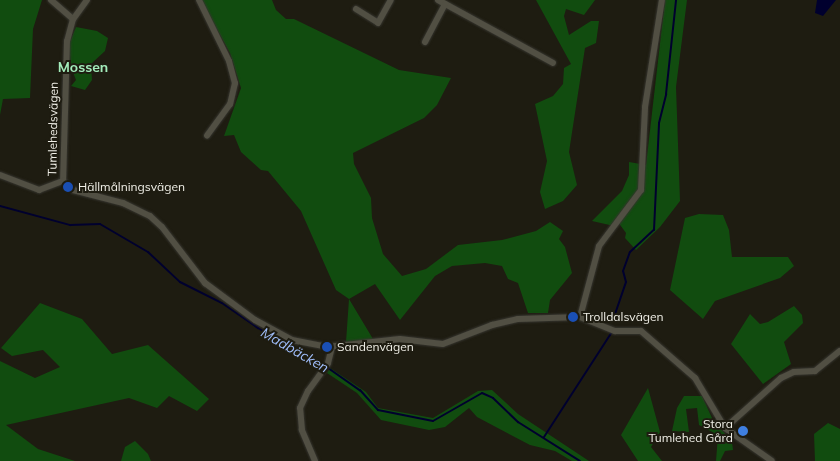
<!DOCTYPE html>
<meta charset="utf-8">
<style>
body{margin:0}
#map{position:relative;width:840px;height:461px;overflow:hidden;background:#1e1c11;font-family:Mulish,sans-serif}
div>[style]{position:absolute}
[style*='--x']{left:calc(var(--x)*1px);top:calc(var(--y)*1px);width:calc(var(--w)*1px);rotate:calc(var(--a)*1deg)}
.green>*{inset:0;background:#114c0f}
.water>*{inset:0;background:#00002e}
.stream>*{height:2px;margin:-1px;padding:0 1px;transform-origin:1px;border-radius:1px;background:#00002e}
.roads{filter:drop-shadow(0 0 1px #36352f) drop-shadow(0 0 1px #36352f)}
.minor>*{height:6px;margin:-3px;padding:0 3px;transform-origin:3px;border-radius:3px;background:#514f43}
.dots>*{width:14px;height:14px;translate:-50% -50%;box-sizing:border-box;border:2px solid #1e1c11;border-radius:50%}
span{translate:-50% -50%;white-space:nowrap;text-align:center;line-height:1.15;-webkit-text-stroke:4px #1e1c11;paint-order:stroke}
.street-label{font-size:12px;color:#f0efe7}
.poi-label{font-size:12px;color:#f0efe7}
.left{translate:0 -50%;text-align:left}
.right{translate:-100% -50%;text-align:right}
.neighbourhood-label{font-size:14px;color:#a3ecbb;font-weight:700}
.water-label{font-size:14px;color:#a0befb;font-style:italic}
</style>
<div id="map">
<div class="green">
<i style="clip-path:polygon(0 0,42px 0,33px 29px,30px 98px,3px 99px,0 115px)"></i>
<i style="clip-path:polygon(201px 0,272px 0,276px 10px,286px 19px,294px 19px,399px 70px,451px 78px,437px 105px,424px 118px,353px 153px,354px 164px,371px 198px,372px 218px,383px 254px,402px 276px,426px 269px,458px 245px,502px 240px,536px 231px,550px 222px,563px 231px,559px 239px,565px 247px,572px 273px,550px 300px,548px 313px,528px 313px,518px 283px,508px 279px,502px 266px,485px 263px,452px 266px,435px 276px,400px 320px,375px 284px,349px 299px,373px 339px,346px 342px,349px 299px,336px 290px,301px 211px,268px 171px,261px 170px,241px 152px,234px 135px,224px 136px,241px 88px,230px 53px)"></i>
<i style="clip-path:polygon(536px 0,595px 0,584px 15px,566px 9px,564px 16px,569px 35px,591px 21px,599px 21px,596px 43px,585px 48px,569px 152px,577px 185px,563px 201px,545px 209px,540px 192px,547px 161px,535px 104px,553px 96px,563px 84px,564px 68px,571px 64px)"></i>
<i style="clip-path:polygon(665px 0,687px 0,676px 87px,680px 201px,660px 227px,636px 250px,625px 238px,626px 233px,618px 222px,614px 226px,592px 221px,622px 191px,629px 175px,629px 162px,646px 165px)"></i>
<i style="clip-path:polygon(76px 27px,97px 31px,108px 38px,105px 51px,91px 64px,92px 80px,85px 90px,71px 86px,76px 80px,71px 67px,69px 44px)"></i>
<i style="clip-path:polygon(699px 214px,723px 215px,729px 230px,732px 257px,788px 257px,794px 266px,780px 278px,715px 301px,703px 319px,670px 290px,685px 218px)"></i>
<i style="clip-path:polygon(40px 303px,82px 319px,112px 354px,148px 345px,209px 399px,197px 411px,169px 396px,157px 408px,129px 398px,6px 425px,38px 449px,75px 461px,0 461px,0 361px,35px 378px,60px 367px,43px 350px,12px 356px,1px 348px)"></i>
<i style="clip-path:polygon(794px 306px,802px 315px,803px 323px,784px 342px,791px 364px,763px 384px,731px 344px,750px 314px,760px 324px,768px 322px)"></i>
<i style="clip-path:polygon(330px 368px,366px 392px,378px 408px,433px 418px,478px 391px,492px 390px,518px 414px,589px 461px,572px 461px,555px 451px,530px 445px,477px 417px,469px 408px,445px 427px,429px 430px,381px 420px,357px 393px,327px 373px)"></i>
<i style="clip-path:polygon(648px 388px,660px 432px,651px 447px,662px 461px,638px 461px,621px 435px)"></i>
<i style="clip-path:polygon(684px 396px,702px 396px,712px 418px,732px 442px,733px 450px,725px 451px,720px 461px,716px 461px,718px 435px,699px 425px,697px 408px,686px 409px,689px 432px,672px 431px,677px 408px)"></i>
<i style="clip-path:polygon(828px 423px,840px 429px,840px 461px,815px 461px,814px 434px)"></i>
<i style="clip-path:polygon(135px 441px,148px 454px,151px 461px,121px 461px,125px 447px)"></i>
</div>
<div class="water">
<i style="clip-path:polygon(817px 0,836px 0,823px 16px,815px 13px)"></i>
</div>
<div class="stream">
<i style="--x:0;--y:206;--w:73;--a:15.2"></i>
<i style="--x:70;--y:225;--w:30;--a:-2"></i>
<i style="--x:100;--y:224;--w:56;--a:30.3"></i>
<i style="--x:148;--y:252;--w:44;--a:43.2"></i>
<i style="--x:180;--y:282;--w:47;--a:26.6"></i>
<i style="--x:222;--y:303;--w:44;--a:34.8"></i>
<i style="--x:258;--y:328;--w:76;--a:29.3"></i>
<i style="--x:613;--y:320;--w:40;--a:-71.1"></i>
<i style="--x:626;--y:282;--w:11;--a:-105"></i>
<i style="--x:623;--y:271;--w:20;--a:-70"></i>
<i style="--x:630;--y:252;--w:33;--a:-43"></i>
<i style="--x:654;--y:230;--w:107;--a:-87.3"></i>
<i style="--x:659;--y:123;--w:30;--a:-76"></i>
<i style="--x:666;--y:94;--w:95;--a:-83.9"></i>
<i style="--x:328;--y:368;--w:39;--a:35"></i>
<i style="--x:360;--y:390;--w:27;--a:48"></i>
<i style="--x:378;--y:410;--w:56;--a:11.3"></i>
<i style="--x:433;--y:421;--w:56;--a:-29.7"></i>
<i style="--x:482;--y:393;--w:12;--a:24"></i>
<i style="--x:493;--y:398;--w:35;--a:44"></i>
<i style="--x:518;--y:422;--w:73;--a:32.2"></i>
<i style="--x:544;--y:437;--w:125;--a:-57.1"></i>
</div>
<div class="roads">
<div class="minor">
<i style="--x:51;--y:0;--w:29;--a:41"></i>
<i style="--x:87;--y:0;--w:24;--a:126"></i>
<i style="--x:73;--y:19;--w:23;--a:105"></i>
<i style="--x:67;--y:41;--w:140;--a:91.6"></i>
<i style="--x:63;--y:181;--w:13;--a:42"></i>
<i style="--x:73;--y:190;--w:52;--a:14.6"></i>
<i style="--x:123;--y:203;--w:30;--a:26"></i>
<i style="--x:150;--y:216;--w:16;--a:43"></i>
<i style="--x:162;--y:227;--w:71;--a:52.5"></i>
<i style="--x:205;--y:283;--w:62;--a:36.5"></i>
<i style="--x:255;--y:320;--w:42;--a:28.4"></i>
<i style="--x:292;--y:340;--w:36;--a:11"></i>
<i style="--x:327;--y:347;--w:73;--a:-6.3"></i>
<i style="--x:400;--y:339;--w:43;--a:6.6"></i>
<i style="--x:443;--y:344;--w:53;--a:-21.2"></i>
<i style="--x:492;--y:325;--w:27;--a:-13"></i>
<i style="--x:518;--y:319;--w:62;--a:-1.8"></i>
<i style="--x:580;--y:317;--w:38;--a:22"></i>
<i style="--x:615;--y:331;--w:26;--a:0"></i>
<i style="--x:641;--y:331;--w:72;--a:41"></i>
<i style="--x:695;--y:378;--w:58;--a:59"></i>
<i style="--x:725;--y:428;--w:57;--a:35.1"></i>
<i style="--x:199;--y:0;--w:68;--a:63.8"></i>
<i style="--x:229;--y:61;--w:23;--a:75"></i>
<i style="--x:235;--y:83;--w:22;--a:103"></i>
<i style="--x:230;--y:104;--w:39;--a:126"></i>
<i style="--x:438;--y:0;--w:131;--a:28.7"></i>
<i style="--x:356;--y:9;--w:26;--a:32"></i>
<i style="--x:378;--y:23;--w:26;--a:-61"></i>
<i style="--x:425;--y:42;--w:43;--a:-62.2"></i>
<i style="--x:0;--y:175;--w:42;--a:21"></i>
<i style="--x:39;--y:190;--w:26;--a:-21"></i>
<i style="--x:580;--y:317;--w:73;--a:-75"></i>
<i style="--x:599;--y:246;--w:70;--a:-53.1"></i>
<i style="--x:641;--y:190;--w:83;--a:-87.2"></i>
<i style="--x:645;--y:107;--w:108;--a:-81"></i>
<i style="--x:725;--y:428;--w:75;--a:-41.8"></i>
<i style="--x:781;--y:378;--w:14;--a:-25"></i>
<i style="--x:794;--y:372;--w:21;--a:-3"></i>
<i style="--x:815;--y:371;--w:32;--a:-39"></i>
<i style="--x:315;--y:461;--w:34;--a:-113"></i>
<i style="--x:302;--y:430;--w:22;--a:-95"></i>
<i style="--x:300;--y:408;--w:19;--a:-65"></i>
<i style="--x:308;--y:391;--w:34;--a:-54"></i>
<i style="--x:328;--y:363;--w:16;--a:-76"></i>
</div>
</div>
<div class="dots">
<i style="left:68px;top:187px;background:#1a4fb4"></i>
<i style="left:573px;top:317px;background:#1a4fb4"></i>
<i style="left:327px;top:347px;background:#1a4fb4"></i>
<i style="left:743px;top:431px;background:#3f7fe0"></i>
</div>
<div class="street-label">
<span style="left:53px;top:129px;rotate:-89deg">Tumlehedsvägen</span>
</div>
<div class="poi-label">
<span class="left" style="left:78px;top:187px">Hällmålningsvägen</span>
<span class="left" style="left:583px;top:317px">Trolldalsvägen</span>
<span class="left" style="left:337px;top:347px">Sandenvägen</span>
<span class="right" style="left:733px;top:431px">Stora<br>Tumlehed Gård</span>
</div>
<div class="neighbourhood-label">
<span style="left:83px;top:67px">Mossen</span>
</div>
<div class="water-label">
<span style="left:295px;top:350px;rotate:30deg">Madbäcken</span>
</div>
</div>
